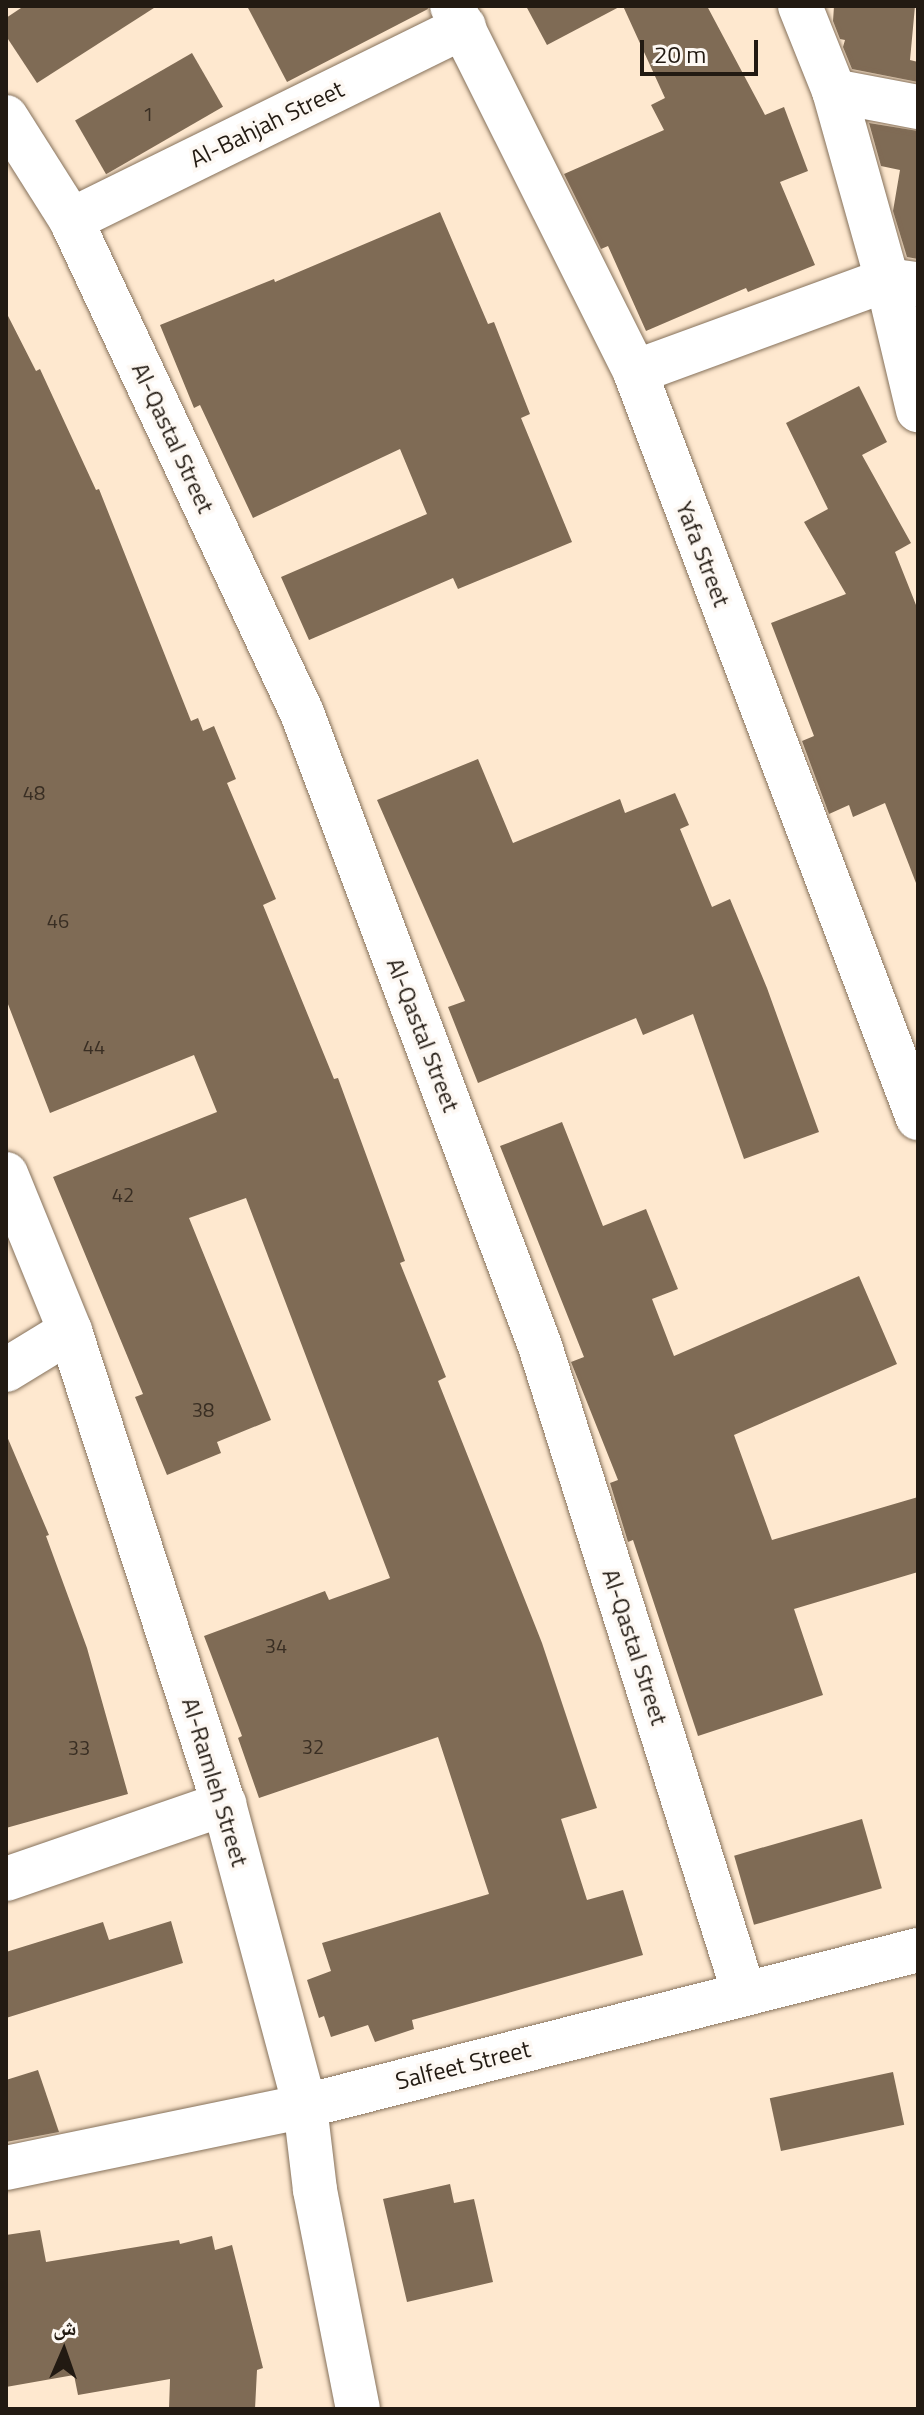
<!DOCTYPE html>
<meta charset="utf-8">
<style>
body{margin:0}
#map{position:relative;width:924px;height:2415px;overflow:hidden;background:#fee8cf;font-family:"Titillium Web","Noto Naskh Arabic",sans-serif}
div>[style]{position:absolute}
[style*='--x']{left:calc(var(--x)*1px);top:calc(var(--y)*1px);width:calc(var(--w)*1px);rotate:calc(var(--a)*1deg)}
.building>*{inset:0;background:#7f6b55;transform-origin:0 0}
.roads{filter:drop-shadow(0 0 2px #85715b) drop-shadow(0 0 2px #85715b)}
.minor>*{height:44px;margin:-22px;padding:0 22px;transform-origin:22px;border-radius:22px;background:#fff}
span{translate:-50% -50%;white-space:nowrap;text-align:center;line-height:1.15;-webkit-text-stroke:7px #fdf8f3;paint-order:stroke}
.number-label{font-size:20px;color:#392e23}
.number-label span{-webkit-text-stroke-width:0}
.street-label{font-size:24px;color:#221a12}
.frame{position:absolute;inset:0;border:8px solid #221a12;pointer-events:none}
.north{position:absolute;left:24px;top:2311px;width:80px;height:80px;-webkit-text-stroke:6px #fdf8f3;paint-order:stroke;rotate:2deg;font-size:22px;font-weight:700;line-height:32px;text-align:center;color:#221a12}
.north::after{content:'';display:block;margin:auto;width:28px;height:36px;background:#221a12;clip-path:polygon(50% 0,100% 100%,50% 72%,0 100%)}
.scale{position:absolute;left:640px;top:40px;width:118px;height:36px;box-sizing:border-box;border:4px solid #221a12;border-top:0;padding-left:10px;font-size:24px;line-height:28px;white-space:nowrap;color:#221a12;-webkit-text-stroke:6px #fdf8f3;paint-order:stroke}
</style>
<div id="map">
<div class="building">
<i style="clip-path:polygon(24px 6px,157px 6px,37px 83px,6px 36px,6px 18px)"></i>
<i style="clip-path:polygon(247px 6px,427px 6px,428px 9px,287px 82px)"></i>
<i style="clip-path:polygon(526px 6px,621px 6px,547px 45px)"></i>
<i style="clip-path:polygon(623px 6px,707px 6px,765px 115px,784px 107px,808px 171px,780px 182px,815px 265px,748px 292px,746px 288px,646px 331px,608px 246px,601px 249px,564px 174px,664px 130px,651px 105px,665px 98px)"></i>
<i style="clip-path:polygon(834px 6px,915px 6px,910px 60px,918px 62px,918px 82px,852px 69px,843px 47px,845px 40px,840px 39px,833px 21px)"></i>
<i style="left:192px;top:53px;width:62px;height:135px;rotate:60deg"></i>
<i style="clip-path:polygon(869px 123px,918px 131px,918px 259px,907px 257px,893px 211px,900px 170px,881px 166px)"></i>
<i style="clip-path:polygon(440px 212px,488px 324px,494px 322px,530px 414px,521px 418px,572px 542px,458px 589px,453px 578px,309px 640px,281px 577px,427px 514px,400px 449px,253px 518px,200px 405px,194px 408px,160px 325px,274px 279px,275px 282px)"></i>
<i style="clip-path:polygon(6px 312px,36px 371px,40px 369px,96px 490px,99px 489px,191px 721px,198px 718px,203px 731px,214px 726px,236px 779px,227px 783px,276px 899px,263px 905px,334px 1079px,338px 1078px,405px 1261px,400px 1263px,446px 1377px,438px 1381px,542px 1643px,597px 1808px,561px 1819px,587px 1900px,623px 1890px,643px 1955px,412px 2020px,414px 2029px,375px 2042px,368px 2025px,331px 2037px,324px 2016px,319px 2018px,307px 1980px,331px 1971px,322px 1943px,489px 1894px,438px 1737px,259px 1798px,238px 1738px,242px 1736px,204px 1636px,325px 1591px,329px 1600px,390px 1578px,246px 1198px,189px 1218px,271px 1420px,217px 1442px,221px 1453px,167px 1475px,135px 1397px,143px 1394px,53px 1177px,217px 1112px,194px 1055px,50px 1113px,6px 999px)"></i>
<i style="clip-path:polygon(859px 386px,887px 442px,862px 455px,911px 543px,895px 552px,918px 610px,916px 883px,885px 803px,853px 817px,849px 805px,829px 814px,802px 741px,814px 736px,771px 623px,846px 594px,804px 522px,828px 509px,786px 423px)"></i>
<i style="clip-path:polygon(478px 759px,513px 843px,620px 799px,625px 813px,675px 793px,689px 825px,680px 829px,712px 907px,730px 899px,767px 988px,819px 1132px,744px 1159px,693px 1014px,643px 1035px,636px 1018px,478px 1083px,448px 1007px,465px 1001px,377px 800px)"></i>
<i style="clip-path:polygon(562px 1122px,603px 1226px,646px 1209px,678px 1289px,652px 1299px,674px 1356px,859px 1276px,897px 1364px,734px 1435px,772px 1540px,918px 1497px,918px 1572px,794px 1609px,823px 1695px,698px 1736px,633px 1540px,628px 1542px,610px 1483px,618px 1480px,571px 1362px,584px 1357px,500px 1146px)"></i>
<i style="clip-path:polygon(6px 1434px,49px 1535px,46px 1536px,87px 1648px,128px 1794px,6px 1828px)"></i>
<i style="left:862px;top:1819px;width:72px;height:133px;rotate:74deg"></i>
<i style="clip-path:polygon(171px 1921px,183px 1963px,6px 2018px,6px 1952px,103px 1922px,109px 1940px)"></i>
<i style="clip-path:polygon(38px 2070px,59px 2132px,6px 2142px,6px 2080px)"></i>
<i style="left:893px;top:2072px;width:54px;height:126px;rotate:78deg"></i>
<i style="clip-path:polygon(450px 2184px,454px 2203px,474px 2199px,493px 2282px,407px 2302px,383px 2199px)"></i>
<i style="clip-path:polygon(40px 2230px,46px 2262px,179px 2240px,180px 2244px,212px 2236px,215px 2250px,232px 2245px,263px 2368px,257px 2370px,255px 2409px,169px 2409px,170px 2379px,78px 2395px,74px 2375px,6px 2387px,6px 2235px)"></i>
</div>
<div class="roads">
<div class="minor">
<i style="--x:452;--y:6;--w:409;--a:63.4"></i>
<i style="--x:635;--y:372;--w:798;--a:69.23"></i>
<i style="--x:800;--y:6;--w:92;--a:68.2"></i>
<i style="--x:834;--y:91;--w:196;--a:74.3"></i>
<i style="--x:887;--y:280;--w:134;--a:76.6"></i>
<i style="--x:834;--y:91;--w:86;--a:10.8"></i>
<i style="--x:6;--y:117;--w:122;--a:57.7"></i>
<i style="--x:71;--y:220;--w:544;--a:64.89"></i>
<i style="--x:302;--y:713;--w:676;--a:69.39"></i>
<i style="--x:540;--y:1346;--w:678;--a:72.5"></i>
<i style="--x:71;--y:220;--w:438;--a:-26.2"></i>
<i style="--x:635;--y:372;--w:268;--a:-20.1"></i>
<i style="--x:887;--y:280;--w:29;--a:8"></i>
<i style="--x:6;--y:1174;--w:170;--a:67.8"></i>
<i style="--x:70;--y:1331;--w:497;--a:72"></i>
<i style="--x:224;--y:1804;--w:313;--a:75"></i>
<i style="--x:305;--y:2106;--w:85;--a:83.2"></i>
<i style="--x:315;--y:2190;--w:223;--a:78.9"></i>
<i style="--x:6;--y:1370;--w:75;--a:-31.4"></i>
<i style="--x:6;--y:1879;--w:231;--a:-19"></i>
<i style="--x:6;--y:2168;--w:305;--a:-11.7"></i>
<i style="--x:305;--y:2106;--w:633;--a:-14.28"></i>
</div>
</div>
<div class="number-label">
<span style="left:148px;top:113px">1</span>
<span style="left:34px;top:792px">48</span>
<span style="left:58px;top:920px">46</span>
<span style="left:94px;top:1046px">44</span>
<span style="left:123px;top:1194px">42</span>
<span style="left:203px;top:1409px">38</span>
<span style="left:276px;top:1645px">34</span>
<span style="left:313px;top:1746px">32</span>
<span style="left:79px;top:1747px">33</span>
</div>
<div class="street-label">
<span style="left:267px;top:124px;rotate:-26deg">Al-Bahjah Street</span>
<span style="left:173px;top:438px;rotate:65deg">Al-Qastal Street</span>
<span style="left:703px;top:554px;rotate:69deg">Yafa Street</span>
<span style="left:423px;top:1035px;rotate:69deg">Al-Qastal Street</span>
<span style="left:635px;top:1647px;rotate:72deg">Al-Qastal Street</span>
<span style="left:215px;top:1782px;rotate:73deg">Al-Ramleh Street</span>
<span style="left:463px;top:2065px;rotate:-14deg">Salfeet Street</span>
</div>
<div class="frame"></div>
<div class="north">ش</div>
<div class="scale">20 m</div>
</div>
